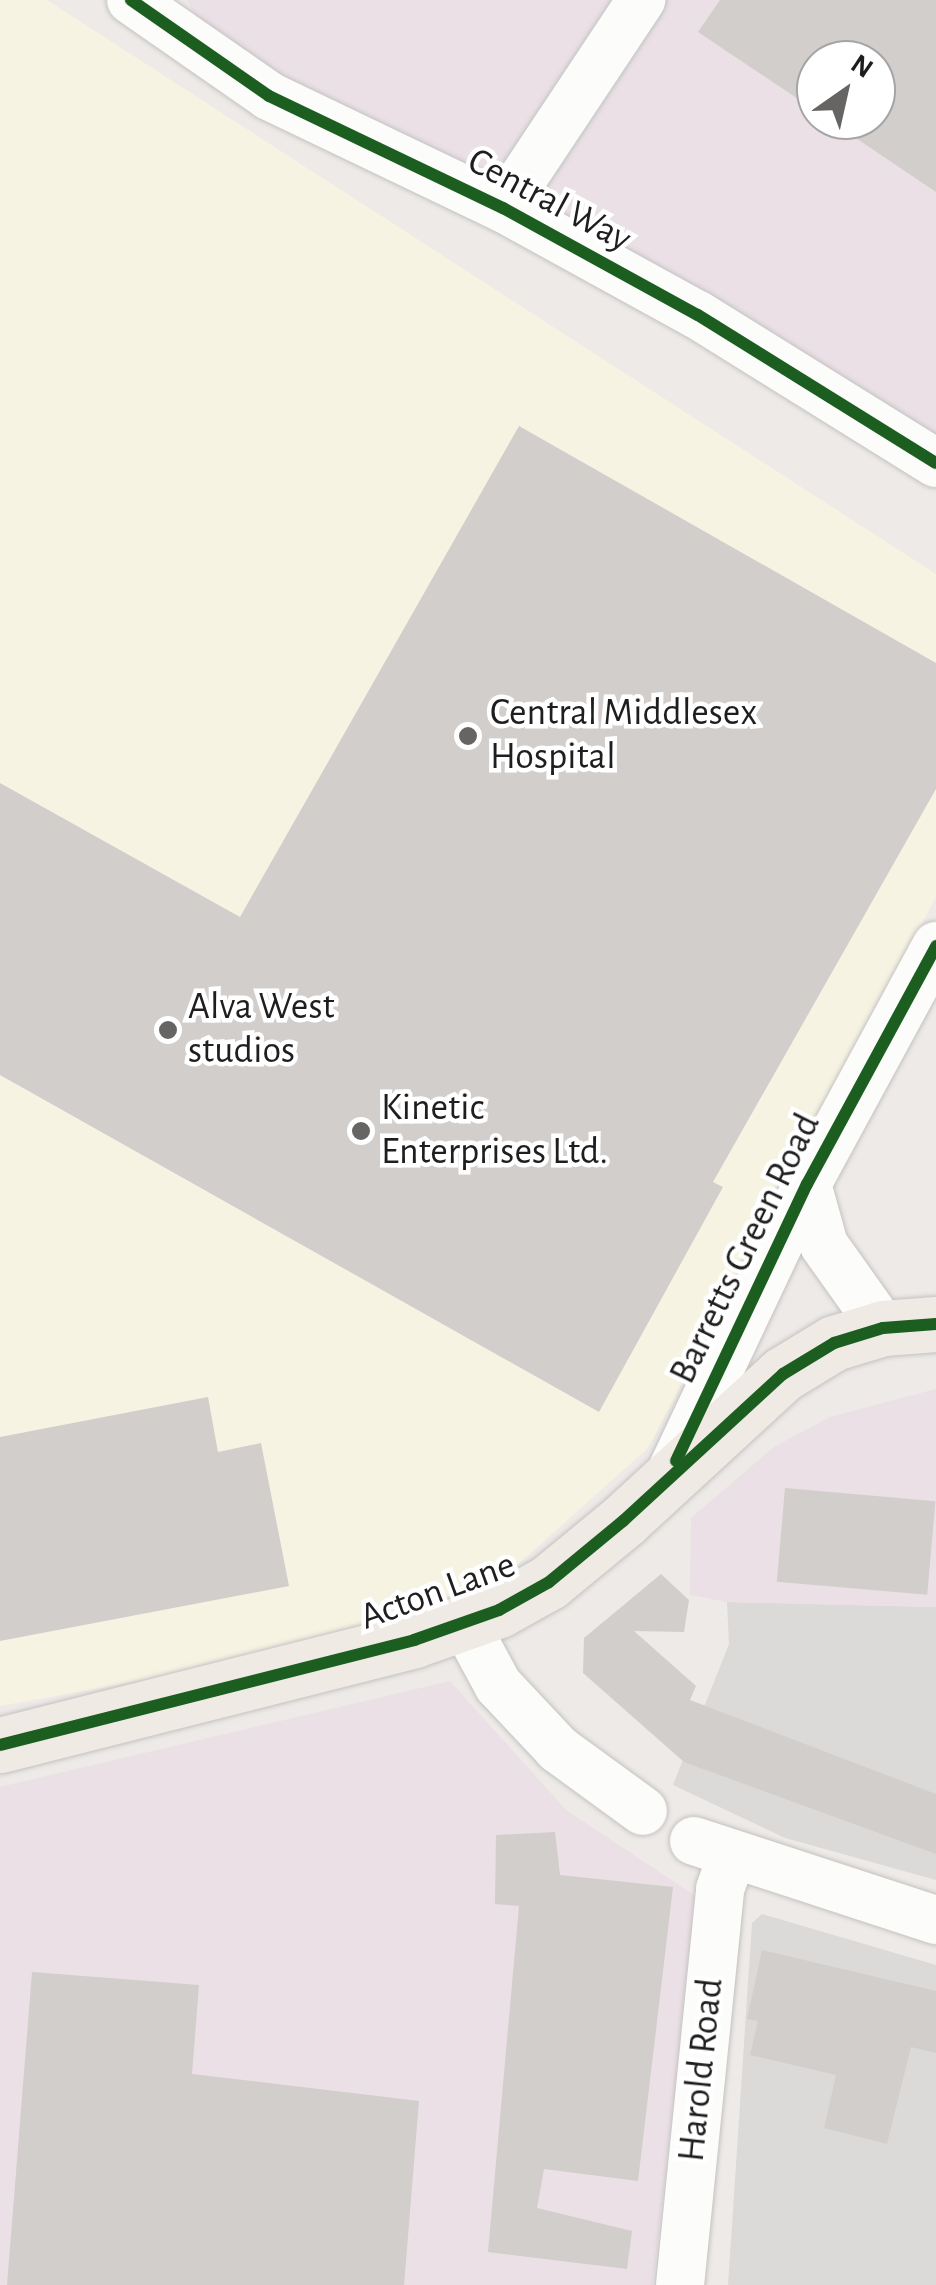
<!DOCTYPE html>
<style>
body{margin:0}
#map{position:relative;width:936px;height:2285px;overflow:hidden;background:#edeae7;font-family:"Alegreya Sans",sans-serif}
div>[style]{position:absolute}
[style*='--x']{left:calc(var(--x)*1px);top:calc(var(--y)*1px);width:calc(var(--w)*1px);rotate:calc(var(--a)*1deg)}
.residential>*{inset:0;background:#dcdad9}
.industrial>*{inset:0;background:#eae0e6}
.education>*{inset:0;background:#f6f3e3}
.building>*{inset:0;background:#d2cecc;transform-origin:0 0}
.roads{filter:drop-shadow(0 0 2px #c4c2c1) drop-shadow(0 0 2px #c4c2c1)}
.minor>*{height:48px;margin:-24px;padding:0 24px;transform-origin:24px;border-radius:24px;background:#fcfcfb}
.major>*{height:55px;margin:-27.5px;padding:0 27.5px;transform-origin:27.5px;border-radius:27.5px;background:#f0eae5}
.cycleway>*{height:12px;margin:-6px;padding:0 6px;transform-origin:6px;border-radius:6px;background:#1b5e20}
.dots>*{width:28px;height:28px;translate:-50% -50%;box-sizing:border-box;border:5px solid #fff;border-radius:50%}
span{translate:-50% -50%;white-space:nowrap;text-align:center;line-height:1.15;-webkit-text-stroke:9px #fff;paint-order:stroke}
.street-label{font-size:38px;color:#1e1e1e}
.poi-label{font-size:38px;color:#1e1e1e}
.left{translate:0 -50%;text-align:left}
.north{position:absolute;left:796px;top:40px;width:100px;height:100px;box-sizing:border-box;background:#fff;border:2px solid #a5a5a5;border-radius:50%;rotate:34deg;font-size:28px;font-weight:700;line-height:40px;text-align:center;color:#1e1e1e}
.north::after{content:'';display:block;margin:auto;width:35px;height:45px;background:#666564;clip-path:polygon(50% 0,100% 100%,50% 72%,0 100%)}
</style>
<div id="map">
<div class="residential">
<i style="clip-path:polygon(727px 1602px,936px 1607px,936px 1880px,785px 1838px,673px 1785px,729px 1644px)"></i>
<i style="clip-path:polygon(762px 1914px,936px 1965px,936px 2285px,728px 2285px,752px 1923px)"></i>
</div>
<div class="industrial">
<i style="clip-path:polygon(evenodd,187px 0,936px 0,936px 454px,209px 40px,187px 0,816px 60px,876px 60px,876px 120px,816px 120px,816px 60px)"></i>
<i style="clip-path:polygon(936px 1389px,936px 1607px,727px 1602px,690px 1595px,691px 1518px,774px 1447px,830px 1417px)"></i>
<i style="clip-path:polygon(450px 1681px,566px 1810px,697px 1897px,653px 2285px,0 2285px,0 1787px)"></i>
</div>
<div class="education">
<i style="clip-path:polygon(0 0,47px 0,936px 574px,936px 897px,648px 1448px,450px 1625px,0 1706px)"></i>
</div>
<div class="building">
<i style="clip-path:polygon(720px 0,936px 0,936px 192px,829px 120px,876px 120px,876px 60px,816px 60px,816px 111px,698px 32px)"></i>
<i style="clip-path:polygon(519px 426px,936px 663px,936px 789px,713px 1182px,723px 1187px,599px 1412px,0 1075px,0 783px,240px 917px)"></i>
<i style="clip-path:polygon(208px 1397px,218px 1452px,261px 1443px,289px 1586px,0 1641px,0 1437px)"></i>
<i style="left:785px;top:1488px;width:151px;height:94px;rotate:5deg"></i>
<i style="clip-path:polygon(661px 1574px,689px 1600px,684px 1632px,634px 1631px,696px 1686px,690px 1700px,936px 1794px,936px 1854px,684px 1762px,583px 1673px,584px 1638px)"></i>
<i style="clip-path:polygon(555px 1832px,560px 1875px,673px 1887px,638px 2181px,544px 2169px,537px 2208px,632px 2231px,627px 2269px,488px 2252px,519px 1906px,495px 1904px,496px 1835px)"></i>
<i style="clip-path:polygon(762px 1950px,936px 1991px,936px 2053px,911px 2047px,887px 2144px,824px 2128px,836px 2075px,750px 2055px,758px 2021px,747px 2019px)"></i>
<i style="clip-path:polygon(32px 1972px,199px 1985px,192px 2074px,419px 2101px,404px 2285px,7px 2285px)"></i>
</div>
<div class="roads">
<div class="minor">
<i style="--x:131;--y:0;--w:168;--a:34.8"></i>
<i style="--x:269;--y:96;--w:259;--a:25.6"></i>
<i style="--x:503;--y:208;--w:222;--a:28.8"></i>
<i style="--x:698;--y:315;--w:280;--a:31.9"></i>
<i style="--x:503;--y:208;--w:250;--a:-56.4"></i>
<i style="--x:807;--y:1184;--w:63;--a:74.4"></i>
<i style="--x:824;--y:1245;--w:102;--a:54.6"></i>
<i style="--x:671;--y:1472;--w:318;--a:-64.7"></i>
<i style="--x:807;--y:1184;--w:271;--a:-61.5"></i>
<i style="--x:464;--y:1622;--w:72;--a:61.6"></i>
<i style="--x:498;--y:1685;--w:88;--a:46.8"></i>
<i style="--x:558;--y:1749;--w:105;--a:36.1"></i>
<i style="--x:694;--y:1841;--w:255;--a:18.1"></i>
<i style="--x:680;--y:2285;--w:398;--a:-84.2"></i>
<i style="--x:720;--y:1889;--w:33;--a:-70"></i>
</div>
<div class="major">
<i style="--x:0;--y:1745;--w:427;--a:-14.2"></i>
<i style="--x:414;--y:1640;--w:90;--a:-19.4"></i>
<i style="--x:499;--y:1610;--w:57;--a:-29.2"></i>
<i style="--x:549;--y:1582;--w:96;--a:-39.5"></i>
<i style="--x:623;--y:1521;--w:217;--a:-42.6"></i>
<i style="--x:783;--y:1374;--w:60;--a:-31.3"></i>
<i style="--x:834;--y:1343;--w:51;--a:-17"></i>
<i style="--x:883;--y:1328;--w:53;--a:-4.3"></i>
</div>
</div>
<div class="cycleway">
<i style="--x:131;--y:0;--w:168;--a:34.8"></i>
<i style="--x:269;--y:96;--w:259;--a:25.6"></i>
<i style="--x:503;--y:208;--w:222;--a:28.8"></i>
<i style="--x:698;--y:315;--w:280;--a:31.9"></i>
<i style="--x:676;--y:1461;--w:306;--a:-64.7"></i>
<i style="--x:807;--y:1184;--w:271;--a:-61.5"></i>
<i style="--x:0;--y:1745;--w:427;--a:-14.2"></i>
<i style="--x:414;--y:1640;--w:90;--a:-19.4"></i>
<i style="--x:499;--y:1610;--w:57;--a:-29.2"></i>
<i style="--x:549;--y:1582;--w:96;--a:-39.5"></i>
<i style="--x:623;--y:1521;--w:217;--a:-42.6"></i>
<i style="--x:783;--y:1374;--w:60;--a:-31.3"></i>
<i style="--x:834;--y:1343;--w:51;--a:-17"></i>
<i style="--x:883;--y:1328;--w:53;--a:-4.3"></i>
</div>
<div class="dots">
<i style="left:468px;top:736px;background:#666564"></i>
<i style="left:168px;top:1030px;background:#666564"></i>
<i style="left:361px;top:1131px;background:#666564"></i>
</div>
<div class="street-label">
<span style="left:549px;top:201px;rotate:28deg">Central Way</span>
<span style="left:746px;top:1249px;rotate:-64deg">Barretts Green Road</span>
<span style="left:438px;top:1592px;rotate:-20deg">Acton Lane</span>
<span style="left:702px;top:2070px;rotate:-84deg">Harold Road</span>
</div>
<div class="poi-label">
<span class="left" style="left:490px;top:736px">Central Middlesex<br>Hospital</span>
<span class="left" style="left:188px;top:1030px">Alva West<br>studios</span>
<span class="left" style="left:381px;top:1131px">Kinetic<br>Enterprises Ltd.</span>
</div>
<div class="north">N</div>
</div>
